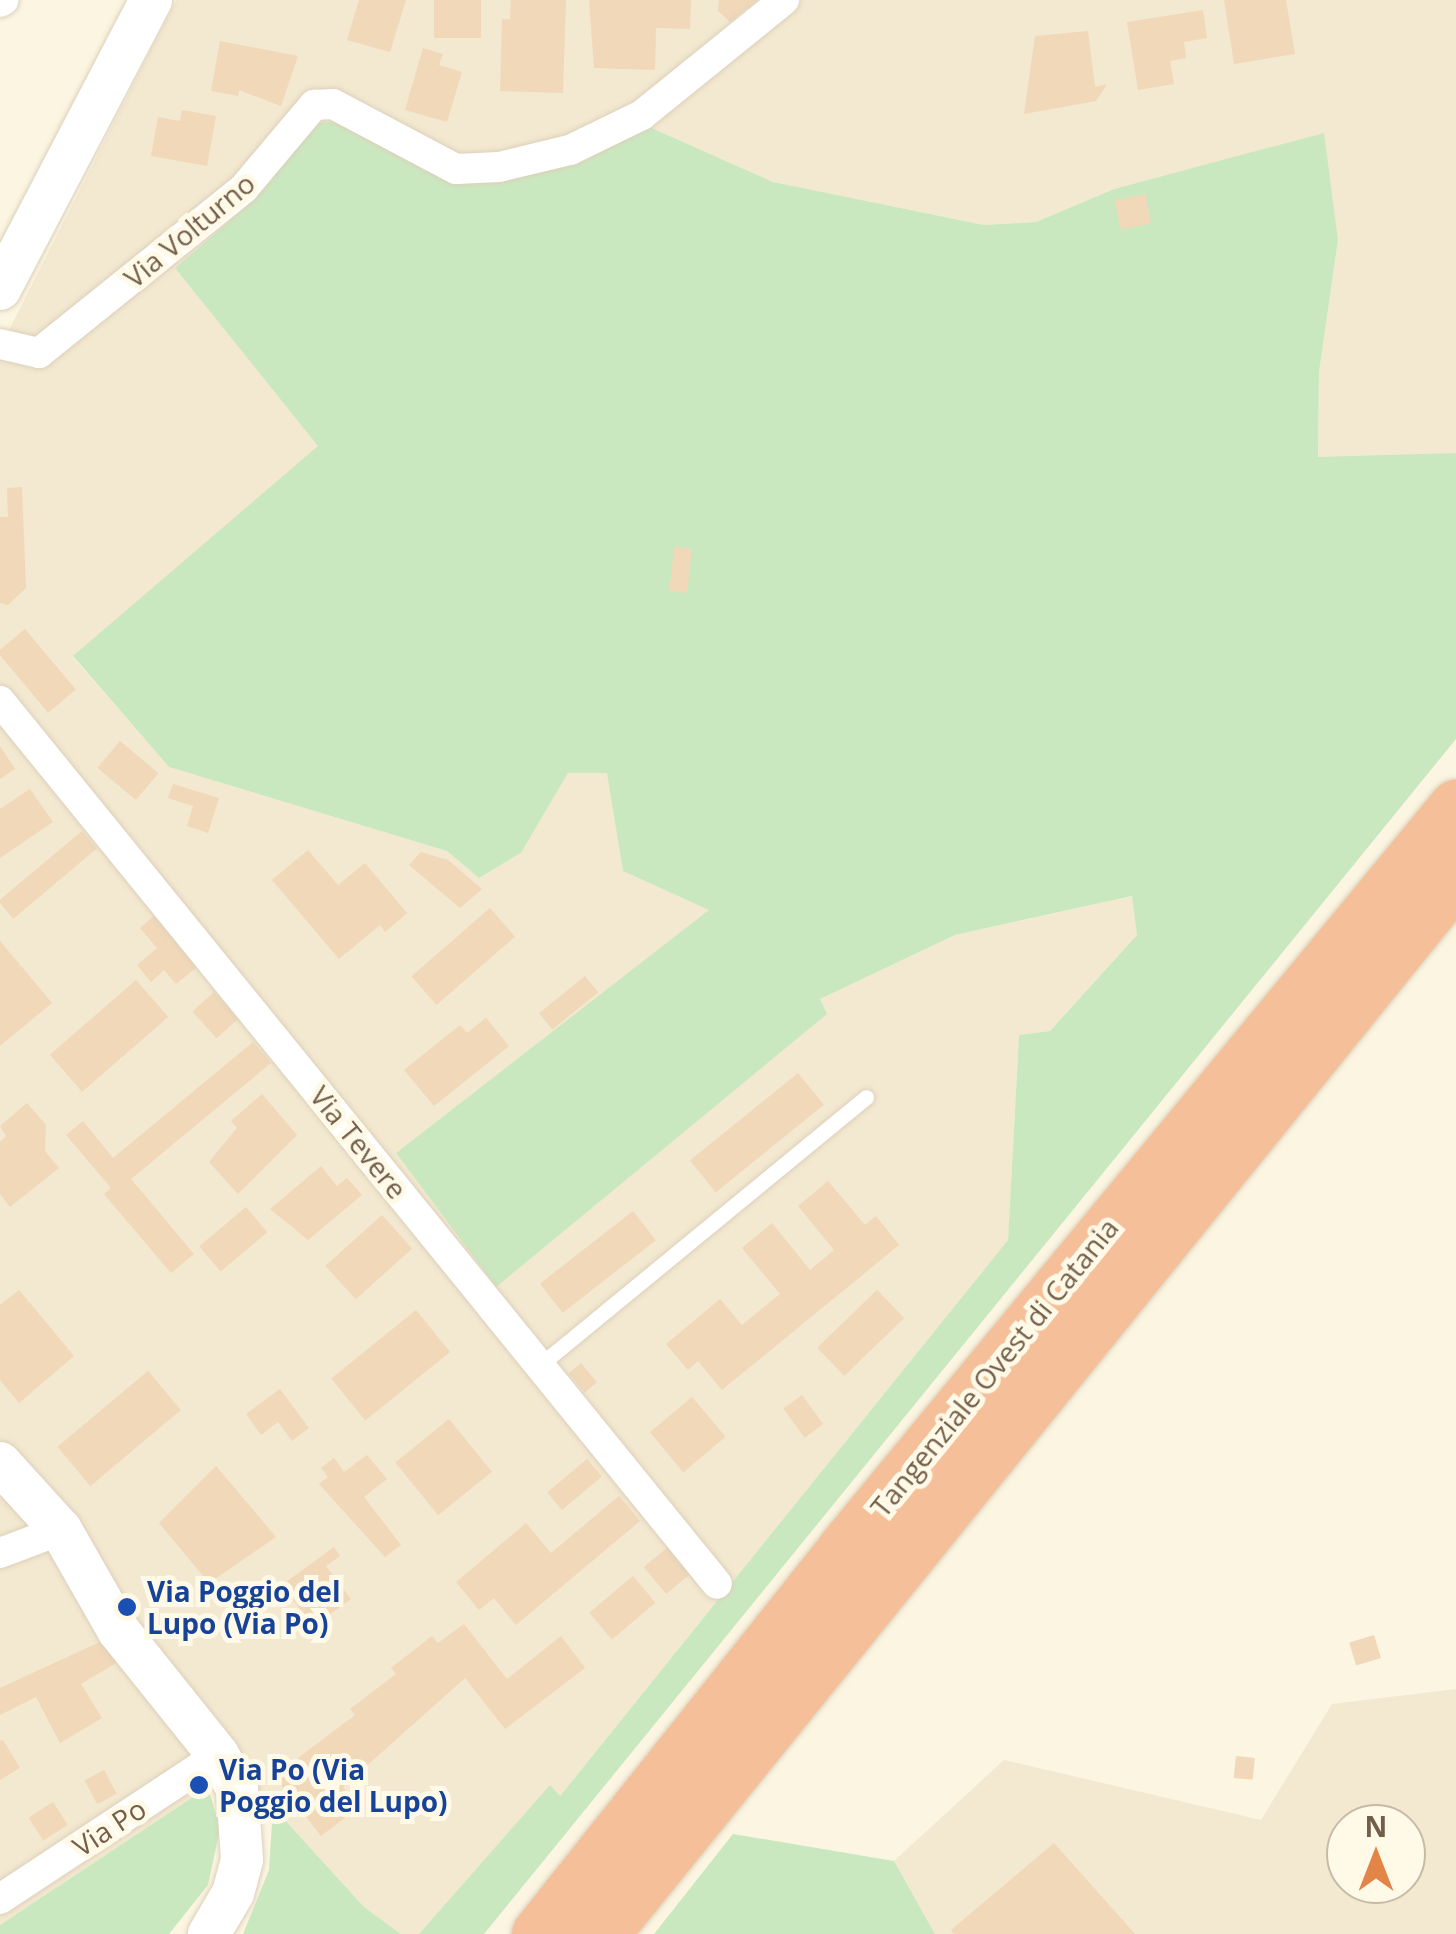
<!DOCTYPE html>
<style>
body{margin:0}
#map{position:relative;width:1456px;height:1934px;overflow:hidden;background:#fbf5e1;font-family:"Open Sans",sans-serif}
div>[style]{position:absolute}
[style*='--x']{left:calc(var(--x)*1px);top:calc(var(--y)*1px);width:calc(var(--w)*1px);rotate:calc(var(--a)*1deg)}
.residential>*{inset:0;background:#f3e8d0}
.green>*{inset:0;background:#cae8c0}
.building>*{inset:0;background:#f0d8b9;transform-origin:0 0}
.roads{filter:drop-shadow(0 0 2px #dcd0bb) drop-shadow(0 0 2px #dcd0bb)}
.lane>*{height:15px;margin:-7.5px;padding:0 7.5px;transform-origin:7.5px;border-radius:7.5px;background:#fff}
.street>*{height:30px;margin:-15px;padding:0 15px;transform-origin:15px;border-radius:15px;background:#fff}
.secondary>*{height:42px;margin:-21px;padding:0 21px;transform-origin:21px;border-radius:21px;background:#fff}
.highway>*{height:55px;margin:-27.5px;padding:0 27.5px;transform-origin:27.5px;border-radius:27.5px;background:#f5c099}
.dots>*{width:28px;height:28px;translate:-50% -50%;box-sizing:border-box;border:5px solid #fff9e7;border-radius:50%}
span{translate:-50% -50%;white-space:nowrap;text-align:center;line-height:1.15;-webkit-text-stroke:10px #fff9e7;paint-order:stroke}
.street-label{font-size:28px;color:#725e49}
.transit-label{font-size:28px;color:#164399;font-weight:700}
.left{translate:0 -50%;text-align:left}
.north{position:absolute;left:1326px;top:1804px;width:100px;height:100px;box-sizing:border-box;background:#fff9e7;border:2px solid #c7bba8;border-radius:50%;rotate:0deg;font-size:28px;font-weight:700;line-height:40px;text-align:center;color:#725e49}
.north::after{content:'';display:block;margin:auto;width:35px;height:45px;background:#e38448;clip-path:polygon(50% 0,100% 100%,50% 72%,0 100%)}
</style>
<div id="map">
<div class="residential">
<i style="clip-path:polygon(176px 0,1456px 0,1456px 453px,1437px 457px,1318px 457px,1319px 372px,1338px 240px,1323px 134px,1114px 189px,1036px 222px,984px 225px,773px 182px,647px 126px,584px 161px,464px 182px,426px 171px,372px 137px,280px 164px,248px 205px,175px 268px,319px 446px,73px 657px,169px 767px,447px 851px,479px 878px,521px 853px,568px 773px,608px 773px,623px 871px,710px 910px,396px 1153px,495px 1286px,826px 1014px,820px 999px,955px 935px,1133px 896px,1137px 935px,1050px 1031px,1019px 1035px,1008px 1240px,559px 1797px,550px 1786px,419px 1934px,401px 1934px,364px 1907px,273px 1807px,208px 1787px,0 1925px,0 348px)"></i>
<i style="clip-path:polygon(evenodd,1456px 1689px,1456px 1934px,935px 1934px,894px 1861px,1004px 1760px,1261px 1820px,1332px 1704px,1456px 1689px,1346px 1824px,1406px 1824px,1406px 1884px,1346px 1884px,1346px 1824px)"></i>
</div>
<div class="green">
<i style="clip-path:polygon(342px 121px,426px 171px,464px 182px,584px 161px,647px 126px,773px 182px,984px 225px,1036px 222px,1114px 189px,1324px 133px,1338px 240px,1319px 372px,1318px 457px,1456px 453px,1456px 739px,484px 1934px,419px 1934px,550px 1785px,560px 1796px,1008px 1240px,1019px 1035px,1050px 1031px,1137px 935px,1132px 896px,955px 935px,820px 999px,827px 1014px,496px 1287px,396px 1153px,709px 910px,623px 871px,607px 773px,568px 773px,521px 853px,479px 878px,447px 851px,169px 767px,73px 656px,318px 446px,175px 268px,248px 205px,316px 123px)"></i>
<i style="clip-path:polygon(208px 1787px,220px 1829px,208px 1885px,169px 1934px,0 1934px,0 1925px)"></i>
<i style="clip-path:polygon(273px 1807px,364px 1907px,401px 1934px,243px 1934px,269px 1870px)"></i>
<i style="clip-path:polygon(733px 1834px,894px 1861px,935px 1934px,654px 1934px)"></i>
</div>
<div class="building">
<i style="clip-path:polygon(359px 0,406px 0,390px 52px,347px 40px)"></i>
<i style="left:434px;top:0;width:47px;height:38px"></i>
<i style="clip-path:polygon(511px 0,566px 0,563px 93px,500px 91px,502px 19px,510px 19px)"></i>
<i style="clip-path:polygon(589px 0,691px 0,690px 29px,656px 28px,655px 70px,594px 68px)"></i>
<i style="clip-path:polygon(719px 0,757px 0,730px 22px,718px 11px)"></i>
<i style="clip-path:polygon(1224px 0,1286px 0,1295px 54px,1234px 64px)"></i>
<i style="clip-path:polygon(1203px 10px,1207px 38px,1184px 42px,1186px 58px,1170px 61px,1174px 84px,1138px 90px,1127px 22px)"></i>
<i style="clip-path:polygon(1088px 31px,1095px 87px,1107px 84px,1096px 101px,1024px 114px,1035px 36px)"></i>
<i style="clip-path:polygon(220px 41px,298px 56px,281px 106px,239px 90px,238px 96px,211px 91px)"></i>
<i style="clip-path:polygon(423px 48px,443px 54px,439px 65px,462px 72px,447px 122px,405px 110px)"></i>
<i style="clip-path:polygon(182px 110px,216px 116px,207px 166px,151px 156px,158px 117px,180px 121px)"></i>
<i style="left:1145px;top:194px;width:30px;height:31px;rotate:78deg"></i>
<i style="clip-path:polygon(22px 487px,26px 588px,8px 605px,0 603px,0 517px,8px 517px,7px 488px)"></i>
<i style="left:674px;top:547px;width:18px;height:44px;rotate:6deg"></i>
<i style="left:25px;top:629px;width:79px;height:36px;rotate:50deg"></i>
<i style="left:120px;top:741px;width:50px;height:35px;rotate:40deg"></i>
<i style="clip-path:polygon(0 746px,15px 769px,0 779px)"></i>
<i style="clip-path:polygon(173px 784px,219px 798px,208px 833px,187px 826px,193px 806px,168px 798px)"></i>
<i style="clip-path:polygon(30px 789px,53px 822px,0 858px,0 809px)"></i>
<i style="left:82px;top:831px;width:23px;height:109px;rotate:50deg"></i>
<i style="clip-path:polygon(308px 850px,338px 885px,365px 863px,407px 913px,385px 932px,380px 925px,339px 959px,272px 880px)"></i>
<i style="clip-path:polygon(421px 852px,448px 860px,482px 889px,460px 908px,409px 865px)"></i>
<i style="left:490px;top:908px;width:38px;height:104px;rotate:49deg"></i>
<i style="clip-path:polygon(154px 916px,197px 967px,176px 984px,164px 970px,151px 982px,137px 965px,157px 948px,140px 928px)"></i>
<i style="clip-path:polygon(0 941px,52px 1003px,0 1046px)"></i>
<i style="left:585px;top:976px;width:21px;height:59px;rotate:51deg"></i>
<i style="left:136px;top:980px;width:49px;height:114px;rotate:49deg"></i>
<i style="left:214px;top:992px;width:36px;height:29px;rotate:48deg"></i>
<i style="clip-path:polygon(486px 1018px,509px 1046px,434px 1106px,404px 1070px,460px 1025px,467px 1033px)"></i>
<i style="clip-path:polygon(253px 1042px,271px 1063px,131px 1179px,194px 1254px,171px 1273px,104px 1194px,111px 1188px,66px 1135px,83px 1121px,113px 1158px)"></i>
<i style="left:798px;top:1073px;width:41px;height:139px;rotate:51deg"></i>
<i style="clip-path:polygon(262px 1094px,297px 1135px,238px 1194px,209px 1162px,237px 1128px,231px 1121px)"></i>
<i style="clip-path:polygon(27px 1103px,46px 1125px,45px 1151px,59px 1168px,10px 1207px,0 1194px,0 1142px,6px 1136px,0 1126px)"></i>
<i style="clip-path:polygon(321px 1166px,337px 1186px,347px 1178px,362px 1195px,308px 1240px,270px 1209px)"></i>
<i style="clip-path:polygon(828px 1181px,865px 1225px,876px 1216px,899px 1245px,722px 1390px,698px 1361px,688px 1370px,666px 1344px,720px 1299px,742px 1325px,780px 1294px,742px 1248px,772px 1223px,810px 1270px,834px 1250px,798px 1206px)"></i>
<i style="left:246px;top:1207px;width:33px;height:61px;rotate:50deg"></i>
<i style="left:633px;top:1211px;width:37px;height:118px;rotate:52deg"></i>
<i style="left:382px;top:1215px;width:45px;height:76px;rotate:48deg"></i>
<i style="clip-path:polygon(19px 1290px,74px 1356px,19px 1403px,0 1380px,0 1305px)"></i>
<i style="left:877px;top:1290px;width:39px;height:83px;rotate:46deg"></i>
<i style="left:416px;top:1310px;width:54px;height:109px;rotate:51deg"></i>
<i style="left:581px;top:1363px;width:25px;height:16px;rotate:50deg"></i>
<i style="left:148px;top:1371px;width:51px;height:118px;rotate:50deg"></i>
<i style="clip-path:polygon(280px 1389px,309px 1428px,292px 1441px,278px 1422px,261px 1435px,246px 1414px)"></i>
<i style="left:802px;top:1395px;width:36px;height:23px;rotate:54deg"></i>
<i style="left:692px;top:1397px;width:52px;height:55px;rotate:50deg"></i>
<i style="left:449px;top:1419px;width:68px;height:69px;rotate:51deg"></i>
<i style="clip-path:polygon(367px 1455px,387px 1479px,364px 1497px,401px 1545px,385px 1557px,319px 1484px,328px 1477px,321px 1468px,334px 1458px,344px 1472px)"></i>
<i style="left:587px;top:1459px;width:23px;height:52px;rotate:50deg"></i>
<i style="clip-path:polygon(216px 1466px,276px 1537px,209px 1583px,159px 1523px)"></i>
<i style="clip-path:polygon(619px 1496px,640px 1521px,516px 1625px,494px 1598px,479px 1610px,456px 1582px,526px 1523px,551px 1553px)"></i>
<i style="left:669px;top:1546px;width:35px;height:33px;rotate:50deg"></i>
<i style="clip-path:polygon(334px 1547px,340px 1556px,326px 1566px,351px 1599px,313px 1627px,282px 1585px)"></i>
<i style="left:633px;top:1576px;width:35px;height:57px;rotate:50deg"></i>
<i style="clip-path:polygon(464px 1624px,507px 1679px,561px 1636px,585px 1668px,505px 1729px,465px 1678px,343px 1787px,358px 1808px,321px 1836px,274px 1776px,355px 1715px,350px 1709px,396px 1674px,391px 1668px,432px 1636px,438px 1643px)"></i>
<i style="left:1374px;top:1635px;width:24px;height:26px;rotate:73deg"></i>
<i style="clip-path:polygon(102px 1641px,116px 1663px,81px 1684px,102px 1718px,60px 1743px,36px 1697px,0 1715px,0 1688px)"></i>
<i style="clip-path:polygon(3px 1740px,20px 1768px,0 1780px,0 1741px)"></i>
<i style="left:1236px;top:1756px;width:19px;height:22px;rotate:6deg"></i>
<i style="left:104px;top:1770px;width:27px;height:22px;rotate:62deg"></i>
<i style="left:53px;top:1802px;width:27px;height:29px;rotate:57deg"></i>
<i style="clip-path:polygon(1054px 1843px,1135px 1934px,954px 1934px,951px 1930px)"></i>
</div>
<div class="roads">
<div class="lane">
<i style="--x:540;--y:1365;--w:422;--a:-39.4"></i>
</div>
<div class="street">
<i style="--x:0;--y:2;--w:4;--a:-27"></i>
<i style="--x:0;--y:344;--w:40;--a:13"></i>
<i style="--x:39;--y:353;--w:263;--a:-38.8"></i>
<i style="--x:244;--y:188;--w:109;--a:-49.9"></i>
<i style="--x:314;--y:105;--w:19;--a:-3"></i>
<i style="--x:333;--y:104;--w:139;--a:27.9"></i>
<i style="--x:456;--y:169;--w:43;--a:-2.7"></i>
<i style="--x:499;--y:167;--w:73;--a:-13.5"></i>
<i style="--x:570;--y:150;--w:80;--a:-25.9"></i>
<i style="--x:642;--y:115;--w:183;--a:-39"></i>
<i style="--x:0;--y:701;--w:1137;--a:50.92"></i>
<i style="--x:0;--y:1553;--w:65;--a:-20.7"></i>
<i style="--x:0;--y:1899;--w:261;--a:-33.4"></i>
</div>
<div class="secondary">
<i style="--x:0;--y:289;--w:326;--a:-62.4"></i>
<i style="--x:0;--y:1463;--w:91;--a:47.7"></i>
<i style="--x:61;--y:1530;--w:115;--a:60.3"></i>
<i style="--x:118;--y:1630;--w:160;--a:51.3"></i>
<i style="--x:218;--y:1755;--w:38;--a:60"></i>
<i style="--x:237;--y:1788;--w:72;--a:86"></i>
<i style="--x:242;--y:1860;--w:34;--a:105"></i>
<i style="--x:233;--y:1893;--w:48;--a:120.3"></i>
</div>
<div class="highway">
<i style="--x:539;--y:1934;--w:490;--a:-51.5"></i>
<i style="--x:844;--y:1550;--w:963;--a:-50.52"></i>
<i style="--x:601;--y:1934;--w:1360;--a:-51.06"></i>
</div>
</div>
<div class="dots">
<i style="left:127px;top:1607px;background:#1a4fb4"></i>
<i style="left:199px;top:1785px;background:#1a4fb4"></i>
</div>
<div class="street-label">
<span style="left:189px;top:230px;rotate:-40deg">Via Volturno</span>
<span style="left:359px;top:1142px;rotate:51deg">Via Tevere</span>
<span style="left:994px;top:1367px;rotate:-51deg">Tangenziale Ovest di Catania</span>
<span style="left:109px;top:1827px;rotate:-33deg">Via Po</span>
</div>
<div class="transit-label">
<span class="left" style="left:147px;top:1607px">Via Poggio del<br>Lupo (Via Po)</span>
<span class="left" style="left:219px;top:1785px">Via Po (Via<br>Poggio del Lupo)</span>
</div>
<div class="north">N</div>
</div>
